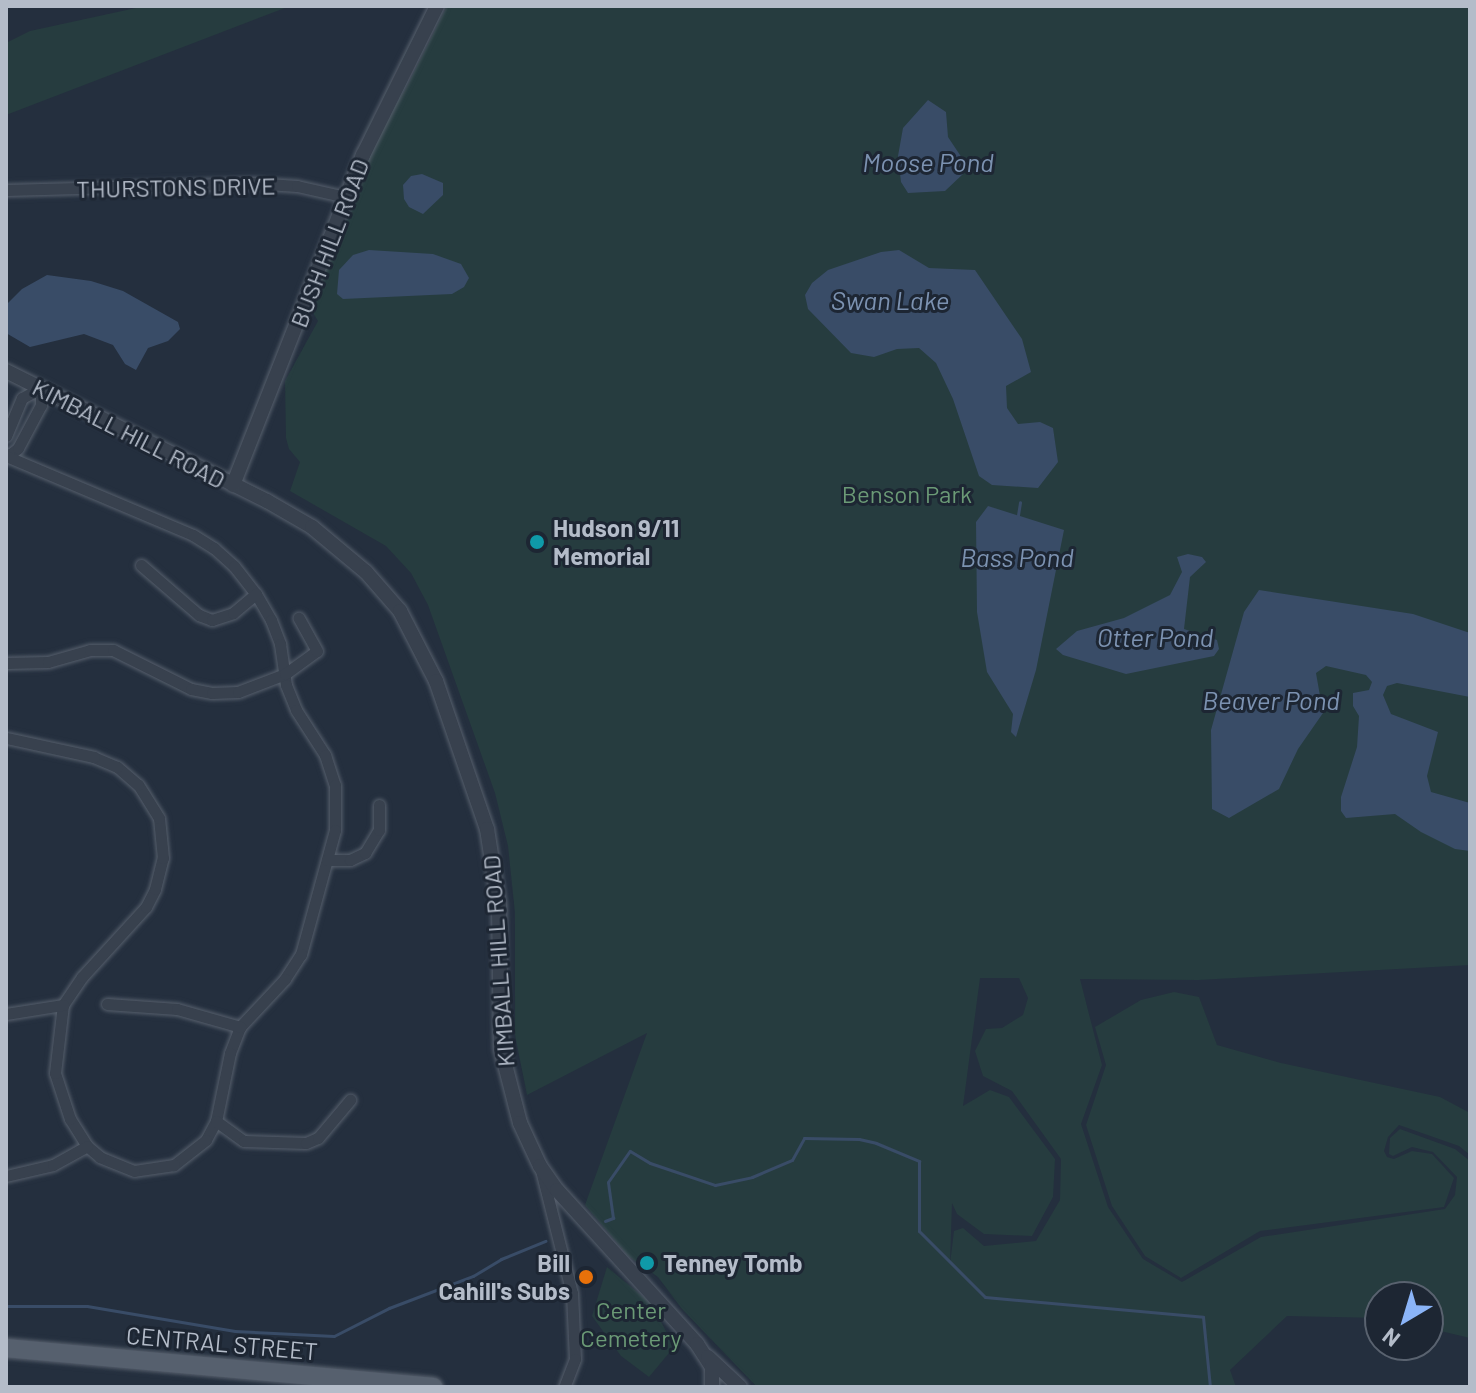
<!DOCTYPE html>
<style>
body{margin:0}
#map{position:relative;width:1476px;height:1393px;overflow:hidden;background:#242f3e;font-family:Barlow,sans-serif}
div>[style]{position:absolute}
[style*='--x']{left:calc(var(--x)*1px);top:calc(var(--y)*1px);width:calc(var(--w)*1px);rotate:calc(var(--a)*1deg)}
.green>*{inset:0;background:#263c3f}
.water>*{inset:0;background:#394c67}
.stream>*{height:3px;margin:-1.5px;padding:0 1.5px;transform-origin:1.5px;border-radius:1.5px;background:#394c67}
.roads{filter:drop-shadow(0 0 2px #565f6c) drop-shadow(0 0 2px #565f6c)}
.minor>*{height:11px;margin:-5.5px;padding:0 5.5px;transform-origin:5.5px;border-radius:5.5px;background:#38414e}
.tertiary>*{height:14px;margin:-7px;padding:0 7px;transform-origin:7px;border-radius:7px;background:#38414e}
.primary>*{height:18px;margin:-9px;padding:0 9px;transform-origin:9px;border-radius:9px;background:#56606e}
.dots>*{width:22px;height:22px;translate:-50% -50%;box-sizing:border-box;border:4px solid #1d2633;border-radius:50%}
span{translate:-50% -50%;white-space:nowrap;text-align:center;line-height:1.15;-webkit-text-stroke:6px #1d2633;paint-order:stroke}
.street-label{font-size:24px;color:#b4bcc9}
.park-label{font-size:24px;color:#6b9a76}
.poi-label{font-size:24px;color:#b4bcc9;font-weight:700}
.left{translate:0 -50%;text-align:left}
.right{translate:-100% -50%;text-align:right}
.water-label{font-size:26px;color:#7c92b1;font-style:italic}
.frame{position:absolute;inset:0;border:8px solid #b4bcc9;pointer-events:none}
.north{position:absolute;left:1364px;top:1281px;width:80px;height:80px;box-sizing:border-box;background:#1d2633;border:2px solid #59626f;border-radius:50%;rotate:218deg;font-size:22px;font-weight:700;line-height:32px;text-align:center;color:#b4bcc9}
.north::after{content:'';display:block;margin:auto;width:28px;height:36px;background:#8ab4f8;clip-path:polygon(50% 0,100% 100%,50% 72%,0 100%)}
</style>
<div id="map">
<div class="green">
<i style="clip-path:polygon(145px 6px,290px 6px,6px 115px,6px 43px,30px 31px)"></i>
<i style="clip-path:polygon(evenodd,447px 6px,1470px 6px,1470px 965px,1198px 980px,1080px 979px,1102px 1065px,1081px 1124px,1108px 1207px,1143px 1259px,1182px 1282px,1261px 1237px,1445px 1209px,1455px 1195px,1457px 1177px,1433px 1152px,1412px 1147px,1393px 1156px,1389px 1154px,1390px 1138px,1400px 1129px,1455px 1149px,1470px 1161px,1470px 1338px,1428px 1328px,1428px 1297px,1380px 1297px,1380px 1318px,1287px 1316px,1230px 1370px,1236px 1387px,757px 1387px,682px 1309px,658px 1277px,628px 1256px,585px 1205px,647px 1033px,527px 1095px,515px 1035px,515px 913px,508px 846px,495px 793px,428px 605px,411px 573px,386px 546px,290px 491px,300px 462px,289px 449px,286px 438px,285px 381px,318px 321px,313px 313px,325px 268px,359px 191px,372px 139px,405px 90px,447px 6px,980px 978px,1019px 978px,1028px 998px,1023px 1015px,1002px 1028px,986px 1029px,975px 1051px,983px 1076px,1012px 1091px,1061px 1159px,1060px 1200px,1036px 1241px,984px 1246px,963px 1228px,954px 1231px,950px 1264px,952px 1203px,957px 1214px,984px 1234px,1032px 1236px,1053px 1197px,1055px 1159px,1009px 1097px,990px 1090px,963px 1106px,980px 978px)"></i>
<i style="clip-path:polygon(1174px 992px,1199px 997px,1217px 1045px,1281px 1063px,1440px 1097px,1470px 1113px,1470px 1155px,1459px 1146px,1399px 1125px,1388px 1137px,1384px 1151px,1387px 1157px,1394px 1159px,1412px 1151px,1432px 1154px,1454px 1178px,1444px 1207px,1260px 1231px,1181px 1278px,1145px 1256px,1112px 1206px,1086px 1125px,1106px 1065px,1095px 1027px,1141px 1000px)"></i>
<i style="clip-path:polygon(607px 1267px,652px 1304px,674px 1347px,649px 1377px,621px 1356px,592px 1316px)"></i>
</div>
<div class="water">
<i style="clip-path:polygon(928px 100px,946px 112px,948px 137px,964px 161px,963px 174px,945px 191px,908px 193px,901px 182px,898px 156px,903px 128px)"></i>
<i style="clip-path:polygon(422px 174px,443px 183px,443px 195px,423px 214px,409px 207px,404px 199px,403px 185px,411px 176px)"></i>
<i style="clip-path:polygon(369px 250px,433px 254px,461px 264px,469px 278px,464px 287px,452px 294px,343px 299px,337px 294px,339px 270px,353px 255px)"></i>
<i style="clip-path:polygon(899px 250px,929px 268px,975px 270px,1022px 339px,1031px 372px,1006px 386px,1007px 408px,1018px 424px,1040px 422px,1053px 428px,1058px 462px,1038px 488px,992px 485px,979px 476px,953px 399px,936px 363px,919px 348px,897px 349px,874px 357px,851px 353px,808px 309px,805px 295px,812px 283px,828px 270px,881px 252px)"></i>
<i style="clip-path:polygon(47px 275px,91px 281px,123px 291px,178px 322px,180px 329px,168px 341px,148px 348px,136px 370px,125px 364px,113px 345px,84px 334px,30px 347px,6px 333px,6px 305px,22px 289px)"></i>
<i style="clip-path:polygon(988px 506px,1064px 530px,1036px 670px,1016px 737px,1011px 732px,1013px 714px,987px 672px,977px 612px,976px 522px)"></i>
<i style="clip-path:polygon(1188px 554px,1202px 557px,1206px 562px,1190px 577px,1184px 629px,1217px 640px,1219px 649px,1214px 656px,1126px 674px,1063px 655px,1056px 649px,1077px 631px,1124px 618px,1170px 595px,1182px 572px,1177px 557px)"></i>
<i style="clip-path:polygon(1259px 590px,1413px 614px,1470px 633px,1470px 697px,1397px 683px,1387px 686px,1383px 695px,1391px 714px,1438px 732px,1427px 776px,1431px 792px,1470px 803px,1470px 851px,1455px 849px,1421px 832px,1395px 814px,1346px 818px,1341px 811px,1341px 797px,1357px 747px,1359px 716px,1353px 706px,1353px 693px,1369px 690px,1372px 682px,1366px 675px,1326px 666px,1316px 673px,1323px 713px,1298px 749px,1279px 789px,1229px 818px,1212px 809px,1211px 730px,1244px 612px)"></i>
</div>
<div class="stream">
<i style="--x:1018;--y:515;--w:13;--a:-81"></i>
<i style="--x:605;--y:1221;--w:9;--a:-21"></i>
<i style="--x:613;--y:1218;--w:36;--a:-98"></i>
<i style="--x:608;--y:1182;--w:38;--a:-55"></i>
<i style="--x:630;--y:1151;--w:23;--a:31"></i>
<i style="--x:650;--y:1163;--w:69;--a:18.7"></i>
<i style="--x:715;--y:1185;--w:38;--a:-12"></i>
<i style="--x:752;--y:1177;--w:43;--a:-23"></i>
<i style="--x:792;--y:1160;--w:25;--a:-61"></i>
<i style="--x:804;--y:1138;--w:55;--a:1"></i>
<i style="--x:859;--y:1139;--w:17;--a:13"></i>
<i style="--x:876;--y:1143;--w:47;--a:22.7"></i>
<i style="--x:919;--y:1161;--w:70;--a:90"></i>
<i style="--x:919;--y:1231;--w:93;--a:45"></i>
<i style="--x:985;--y:1297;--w:219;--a:5.2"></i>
<i style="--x:1203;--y:1317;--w:70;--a:84.3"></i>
<i style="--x:6;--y:1306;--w:81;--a:0"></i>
<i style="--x:87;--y:1306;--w:150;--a:9.6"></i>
<i style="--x:235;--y:1331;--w:99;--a:2.9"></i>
<i style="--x:334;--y:1336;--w:62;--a:-27"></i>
<i style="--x:389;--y:1308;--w:90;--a:-20.9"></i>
<i style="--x:473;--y:1276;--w:33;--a:-31"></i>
<i style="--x:501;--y:1259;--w:48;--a:-22.2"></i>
</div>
<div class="roads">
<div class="minor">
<i style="--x:6;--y:190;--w:246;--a:-1.6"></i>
<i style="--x:252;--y:183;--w:45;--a:3.8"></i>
<i style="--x:297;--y:186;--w:50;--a:12.7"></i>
<i style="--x:6;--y:436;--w:41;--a:-67.2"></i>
<i style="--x:22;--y:398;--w:21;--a:-28"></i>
<i style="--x:6;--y:454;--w:3;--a:72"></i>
<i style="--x:7;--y:457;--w:14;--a:-39"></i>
<i style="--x:18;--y:448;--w:49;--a:-61.9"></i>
<i style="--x:41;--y:405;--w:17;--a:-90"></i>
<i style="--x:6;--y:456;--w:203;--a:22.9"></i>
<i style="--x:193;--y:535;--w:25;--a:32"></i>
<i style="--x:214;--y:548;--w:27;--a:42"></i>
<i style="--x:234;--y:566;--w:36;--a:52"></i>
<i style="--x:256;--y:594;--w:30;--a:60"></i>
<i style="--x:271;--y:620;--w:26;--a:69"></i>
<i style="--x:280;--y:644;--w:41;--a:81.7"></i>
<i style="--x:286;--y:685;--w:27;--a:68"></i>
<i style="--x:296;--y:710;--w:54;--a:57.2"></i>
<i style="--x:325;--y:755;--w:32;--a:72"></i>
<i style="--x:335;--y:785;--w:45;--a:90"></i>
<i style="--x:335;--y:830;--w:129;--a:105.3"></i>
<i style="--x:301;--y:954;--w:30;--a:123"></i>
<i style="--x:285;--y:979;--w:66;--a:133.2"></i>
<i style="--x:240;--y:1027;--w:28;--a:111"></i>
<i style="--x:230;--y:1053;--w:69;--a:101.6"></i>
<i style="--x:216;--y:1121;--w:21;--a:118"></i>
<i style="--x:206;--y:1140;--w:41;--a:142"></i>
<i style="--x:174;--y:1165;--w:40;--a:171.5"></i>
<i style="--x:134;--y:1171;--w:37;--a:-158"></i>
<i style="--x:100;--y:1157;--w:17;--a:-140"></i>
<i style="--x:87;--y:1146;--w:32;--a:-122"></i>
<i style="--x:70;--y:1119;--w:48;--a:-108.1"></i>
<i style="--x:55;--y:1073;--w:68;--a:-83.3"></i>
<i style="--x:63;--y:1005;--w:34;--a:-56"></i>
<i style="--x:82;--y:977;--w:95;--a:-47.6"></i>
<i style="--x:146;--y:907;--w:20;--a:-63"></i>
<i style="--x:155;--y:889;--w:32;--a:-76"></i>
<i style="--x:163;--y:858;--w:40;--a:-95.7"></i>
<i style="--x:159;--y:818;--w:39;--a:-122"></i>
<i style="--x:138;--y:785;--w:28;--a:-139"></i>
<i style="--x:117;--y:767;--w:25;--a:-157"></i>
<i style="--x:94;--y:757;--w:90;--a:-167.8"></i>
<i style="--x:141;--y:565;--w:77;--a:40.8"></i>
<i style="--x:199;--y:615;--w:14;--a:21"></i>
<i style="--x:212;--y:620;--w:22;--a:-18"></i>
<i style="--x:233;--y:613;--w:30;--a:-40"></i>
<i style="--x:6;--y:663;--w:42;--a:-1.4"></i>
<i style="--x:48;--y:662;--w:44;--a:-15.9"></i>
<i style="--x:90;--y:650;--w:23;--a:0"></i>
<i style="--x:113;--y:650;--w:87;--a:26.6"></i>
<i style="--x:191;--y:689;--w:21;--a:11"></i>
<i style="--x:212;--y:693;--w:26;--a:-2"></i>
<i style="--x:238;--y:692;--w:50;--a:-21"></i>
<i style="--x:285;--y:674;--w:39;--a:-36"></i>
<i style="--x:317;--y:651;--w:38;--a:-119"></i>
<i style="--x:327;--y:860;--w:23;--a:0"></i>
<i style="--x:350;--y:860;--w:17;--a:-25"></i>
<i style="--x:365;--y:853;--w:27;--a:-59"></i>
<i style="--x:379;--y:830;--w:25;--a:-90"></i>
<i style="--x:107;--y:1004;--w:70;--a:4.1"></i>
<i style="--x:177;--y:1009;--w:66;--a:15.9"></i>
<i style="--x:6;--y:1014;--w:58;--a:-9"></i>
<i style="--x:216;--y:1121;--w:34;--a:36"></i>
<i style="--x:244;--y:1141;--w:62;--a:1.8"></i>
<i style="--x:306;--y:1143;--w:13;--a:-23"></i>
<i style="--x:318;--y:1138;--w:50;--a:-49.9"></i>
<i style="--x:540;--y:1166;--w:131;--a:75.9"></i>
<i style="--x:572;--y:1293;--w:66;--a:87.4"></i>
<i style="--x:575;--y:1359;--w:30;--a:111"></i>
<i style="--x:6;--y:1176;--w:48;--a:-13.2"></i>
<i style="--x:53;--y:1165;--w:39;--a:-29"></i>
</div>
<div class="tertiary">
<i style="--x:6;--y:371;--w:292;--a:26.5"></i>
<i style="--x:267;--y:501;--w:52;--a:30"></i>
<i style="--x:312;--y:527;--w:70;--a:39.8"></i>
<i style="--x:366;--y:572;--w:52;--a:48.9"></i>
<i style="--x:400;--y:611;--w:79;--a:62.8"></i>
<i style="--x:436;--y:681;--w:157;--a:71"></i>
<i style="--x:487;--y:829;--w:78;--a:81.1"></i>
<i style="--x:499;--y:906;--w:143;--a:89.2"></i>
<i style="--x:501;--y:1049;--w:76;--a:75.6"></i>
<i style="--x:520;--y:1123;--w:47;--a:65.1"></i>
<i style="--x:540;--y:1166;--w:29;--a:55"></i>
<i style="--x:557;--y:1190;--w:208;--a:47.7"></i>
<i style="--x:697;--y:1344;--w:27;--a:57"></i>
<i style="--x:712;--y:1367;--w:20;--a:90"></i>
<i style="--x:233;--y:485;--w:355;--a:-68.5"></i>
<i style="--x:363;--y:155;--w:166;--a:-63.6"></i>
<i style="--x:708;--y:1357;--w:44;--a:43.2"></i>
</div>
<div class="primary">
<i style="--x:6;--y:1348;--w:429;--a:5.2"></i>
</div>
</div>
<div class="dots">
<i style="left:537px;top:542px;background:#0f9aa8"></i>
<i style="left:647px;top:1263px;background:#0f9aa8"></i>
<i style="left:586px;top:1277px;background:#e8710a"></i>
</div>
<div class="street-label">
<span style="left:176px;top:187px;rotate:-1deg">THURSTONS DRIVE</span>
<span style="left:329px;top:243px;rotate:-69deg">BUSH HILL ROAD</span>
<span style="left:129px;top:433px;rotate:27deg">KIMBALL HILL ROAD</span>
<span style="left:498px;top:961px;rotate:-94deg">KIMBALL HILL ROAD</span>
<span style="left:222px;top:1343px;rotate:5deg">CENTRAL STREET</span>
</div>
<div class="park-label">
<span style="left:907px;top:494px">Benson Park</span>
<span style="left:631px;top:1324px">Center<br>Cemetery</span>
</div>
<div class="poi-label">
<span class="left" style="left:553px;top:542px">Hudson 9/11<br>Memorial</span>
<span class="right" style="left:570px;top:1277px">Bill<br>Cahill's Subs</span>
<span class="left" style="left:663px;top:1263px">Tenney Tomb</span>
</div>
<div class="water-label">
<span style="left:928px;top:162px">Moose Pond</span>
<span style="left:890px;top:300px">Swan Lake</span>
<span style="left:1017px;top:557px">Bass Pond</span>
<span style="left:1155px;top:637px">Otter Pond</span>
<span style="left:1271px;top:700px">Beaver Pond</span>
</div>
<div class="frame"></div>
<div class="north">N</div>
</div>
